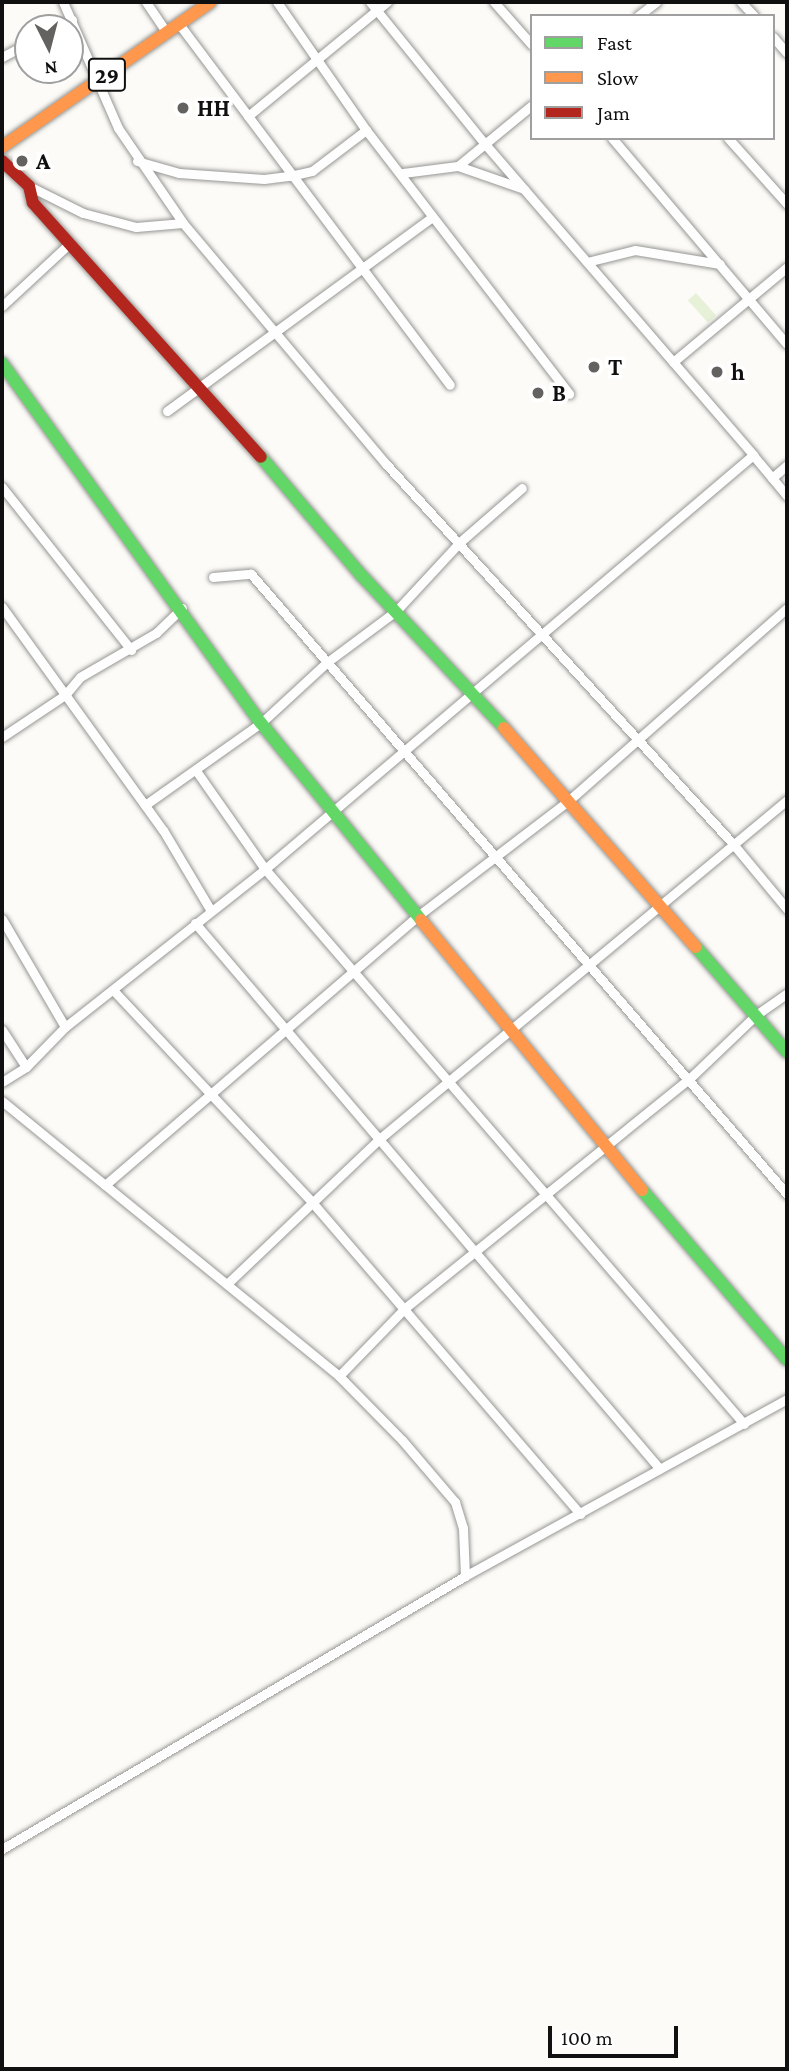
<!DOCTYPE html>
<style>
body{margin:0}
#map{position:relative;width:789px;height:2071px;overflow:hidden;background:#fcfbf7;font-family:"Crimson Pro",serif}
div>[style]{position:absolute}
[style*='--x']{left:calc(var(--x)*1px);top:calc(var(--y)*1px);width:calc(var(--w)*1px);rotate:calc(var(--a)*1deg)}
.green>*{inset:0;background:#e7f1d8;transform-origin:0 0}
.roads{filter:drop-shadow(0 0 2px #969694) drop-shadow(0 0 2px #969694)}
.street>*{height:9px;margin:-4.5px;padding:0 4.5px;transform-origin:4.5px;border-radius:4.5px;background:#fffefe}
.fast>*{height:12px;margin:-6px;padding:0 6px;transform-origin:6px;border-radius:6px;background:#63d668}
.slow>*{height:12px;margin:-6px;padding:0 6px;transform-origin:6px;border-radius:6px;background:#ff974d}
.jam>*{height:12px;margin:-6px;padding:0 6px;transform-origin:6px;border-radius:6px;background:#b3261e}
.dots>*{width:19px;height:19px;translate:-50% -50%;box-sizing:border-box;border:4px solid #fff;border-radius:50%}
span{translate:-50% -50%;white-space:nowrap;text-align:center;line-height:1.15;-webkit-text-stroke:7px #fff;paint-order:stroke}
.shield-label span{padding:2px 5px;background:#fff;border:2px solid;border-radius:5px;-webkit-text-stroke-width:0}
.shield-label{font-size:23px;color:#101010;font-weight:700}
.poi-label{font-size:24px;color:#101010;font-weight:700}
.left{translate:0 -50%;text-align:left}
.frame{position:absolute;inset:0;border:4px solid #101010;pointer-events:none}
.legend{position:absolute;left:530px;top:14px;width:245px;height:126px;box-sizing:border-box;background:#fff;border:2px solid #9f9f9f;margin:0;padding:9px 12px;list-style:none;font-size:21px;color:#101010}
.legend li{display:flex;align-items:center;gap:14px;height:35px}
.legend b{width:35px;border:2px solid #9f9f9f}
.north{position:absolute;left:14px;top:14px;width:70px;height:70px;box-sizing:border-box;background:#fff;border:2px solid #9f9f9f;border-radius:50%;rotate:174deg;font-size:19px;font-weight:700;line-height:28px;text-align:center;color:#101010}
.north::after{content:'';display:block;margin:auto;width:24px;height:32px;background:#636261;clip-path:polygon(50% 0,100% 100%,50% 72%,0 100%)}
.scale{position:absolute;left:548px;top:2026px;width:130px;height:32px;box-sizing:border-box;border:4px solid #101010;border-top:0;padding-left:9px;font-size:21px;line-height:24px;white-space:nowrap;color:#101010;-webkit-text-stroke:5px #fff;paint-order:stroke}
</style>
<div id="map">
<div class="green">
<i style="left:696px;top:293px;width:30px;height:11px;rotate:48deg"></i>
</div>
<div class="roads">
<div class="street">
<i style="--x:63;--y:2;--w:137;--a:66.4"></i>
<i style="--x:118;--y:128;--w:115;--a:55.6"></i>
<i style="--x:183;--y:223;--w:315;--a:49.9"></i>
<i style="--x:386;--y:464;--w:516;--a:47.59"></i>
<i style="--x:734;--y:845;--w:83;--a:50.4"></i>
<i style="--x:146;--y:2;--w:36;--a:56"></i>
<i style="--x:277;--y:2;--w:156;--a:55.2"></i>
<i style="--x:366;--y:130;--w:333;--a:52.4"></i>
<i style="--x:370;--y:2;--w:183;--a:51"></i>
<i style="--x:485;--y:144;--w:411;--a:49.2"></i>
<i style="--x:494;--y:2;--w:57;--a:48.5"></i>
<i style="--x:741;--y:2;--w:19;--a:47"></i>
<i style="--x:638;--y:16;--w:23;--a:-38"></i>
<i style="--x:179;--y:24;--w:115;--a:53.1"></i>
<i style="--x:248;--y:116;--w:180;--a:-39.4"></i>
<i style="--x:56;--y:28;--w:18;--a:-27"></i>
<i style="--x:773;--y:37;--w:21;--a:49"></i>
<i style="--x:2;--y:57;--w:30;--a:-28"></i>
<i style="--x:248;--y:116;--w:336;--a:53.1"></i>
<i style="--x:612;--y:138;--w:270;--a:49.7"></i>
<i style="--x:728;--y:138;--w:89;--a:48.2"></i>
<i style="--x:137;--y:161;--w:44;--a:15.9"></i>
<i style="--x:179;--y:173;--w:85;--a:4"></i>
<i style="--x:264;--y:179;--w:26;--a:-7"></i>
<i style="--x:290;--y:176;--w:23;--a:-13"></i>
<i style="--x:312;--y:171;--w:68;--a:-37.2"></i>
<i style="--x:458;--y:166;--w:70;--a:19.2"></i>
<i style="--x:403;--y:173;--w:55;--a:-7.3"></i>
<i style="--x:458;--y:166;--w:96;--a:-39.5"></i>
<i style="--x:29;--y:186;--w:60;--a:26.6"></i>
<i style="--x:83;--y:213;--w:55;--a:14.8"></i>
<i style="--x:136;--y:227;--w:47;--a:-4.9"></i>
<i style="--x:587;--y:262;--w:49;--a:-14"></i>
<i style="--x:635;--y:250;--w:86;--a:9.4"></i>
<i style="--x:2;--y:306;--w:93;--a:-42.8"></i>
<i style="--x:673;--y:362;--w:148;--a:-39.8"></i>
<i style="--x:167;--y:411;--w:328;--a:-36.2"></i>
<i style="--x:772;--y:478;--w:20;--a:-41"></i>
<i style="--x:2;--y:487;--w:208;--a:51.6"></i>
<i style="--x:213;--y:577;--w:38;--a:-5"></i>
<i style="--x:251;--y:574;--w:820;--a:49.16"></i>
<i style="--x:2;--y:607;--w:275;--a:54.2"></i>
<i style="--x:163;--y:830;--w:92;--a:59.3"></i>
<i style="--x:2;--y:737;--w:76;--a:-33.7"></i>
<i style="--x:65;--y:695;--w:23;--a:-50"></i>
<i style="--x:80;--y:677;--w:88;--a:-30.1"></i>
<i style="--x:156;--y:633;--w:36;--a:-44"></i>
<i style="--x:197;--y:772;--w:118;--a:55"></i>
<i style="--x:265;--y:869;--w:733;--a:49.2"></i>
<i style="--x:145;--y:805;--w:142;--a:-35.3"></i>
<i style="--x:261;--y:723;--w:88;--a:-42.7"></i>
<i style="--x:326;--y:663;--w:89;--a:-36.7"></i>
<i style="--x:397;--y:610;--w:93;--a:-47.2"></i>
<i style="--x:460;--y:542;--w:82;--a:-41.1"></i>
<i style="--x:2;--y:919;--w:125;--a:59.7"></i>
<i style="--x:195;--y:923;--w:716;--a:49.59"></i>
<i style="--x:113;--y:990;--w:289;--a:46.8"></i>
<i style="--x:311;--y:1201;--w:413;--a:49.3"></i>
<i style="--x:2;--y:1030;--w:44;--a:57"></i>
<i style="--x:2;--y:1082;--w:28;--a:-32"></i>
<i style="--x:26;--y:1067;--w:56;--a:-45.7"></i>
<i style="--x:65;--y:1027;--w:255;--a:-38.3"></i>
<i style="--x:265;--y:869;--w:640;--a:-40.31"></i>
<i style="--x:753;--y:455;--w:53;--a:50.3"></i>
<i style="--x:2;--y:1101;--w:435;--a:39.2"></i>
<i style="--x:339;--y:1376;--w:90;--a:45.5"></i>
<i style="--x:402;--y:1440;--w:82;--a:49.5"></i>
<i style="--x:455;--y:1502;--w:27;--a:73"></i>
<i style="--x:463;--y:1528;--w:48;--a:87.6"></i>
<i style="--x:105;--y:1185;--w:414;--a:-40.7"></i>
<i style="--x:419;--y:915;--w:186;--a:-37.4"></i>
<i style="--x:567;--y:802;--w:293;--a:-41.4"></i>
<i style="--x:227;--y:1284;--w:209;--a:-43.6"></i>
<i style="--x:378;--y:1140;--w:532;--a:-39.74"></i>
<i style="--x:339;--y:1376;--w:95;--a:-45.9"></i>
<i style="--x:405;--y:1308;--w:363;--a:-38.9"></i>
<i style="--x:688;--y:1080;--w:94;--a:-43.7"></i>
<i style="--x:756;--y:1015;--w:38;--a:-35"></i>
<i style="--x:2;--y:1849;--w:537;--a:-30.52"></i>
<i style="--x:465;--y:1576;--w:367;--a:-28.8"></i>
</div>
<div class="fast">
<i style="--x:2;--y:363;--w:443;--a:54.3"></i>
<i style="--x:261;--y:723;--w:254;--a:50.9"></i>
<i style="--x:261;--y:457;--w:156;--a:49.7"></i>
<i style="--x:362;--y:576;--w:208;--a:46.9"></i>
<i style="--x:696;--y:947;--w:139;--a:49.1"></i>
<i style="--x:642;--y:1190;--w:223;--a:49.5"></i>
</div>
<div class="slow">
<i style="--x:2;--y:147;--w:254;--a:-34.8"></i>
<i style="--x:504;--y:728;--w:291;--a:48.8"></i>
<i style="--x:421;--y:920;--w:349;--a:50.7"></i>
</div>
<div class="jam">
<i style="--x:2;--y:161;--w:37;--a:43"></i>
<i style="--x:29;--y:186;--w:17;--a:77"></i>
<i style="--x:33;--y:203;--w:341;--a:48.1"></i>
</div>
</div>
<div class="dots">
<i style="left:183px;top:108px;background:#636261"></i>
<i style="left:22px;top:161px;background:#636261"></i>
<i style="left:594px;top:367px;background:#636261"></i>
<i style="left:717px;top:372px;background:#636261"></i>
<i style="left:538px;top:393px;background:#636261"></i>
</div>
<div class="shield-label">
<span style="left:107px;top:75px">29</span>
</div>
<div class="poi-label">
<span class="left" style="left:197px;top:108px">HH</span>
<span class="left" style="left:36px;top:161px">A</span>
<span class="left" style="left:608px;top:367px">T</span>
<span class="left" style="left:731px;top:372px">h</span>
<span class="left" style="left:552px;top:393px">B</span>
</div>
<div class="frame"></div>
<ul class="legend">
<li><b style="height:9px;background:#63d668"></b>Fast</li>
<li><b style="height:9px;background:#ff974d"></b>Slow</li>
<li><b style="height:9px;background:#b3261e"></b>Jam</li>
</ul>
<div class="north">N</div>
<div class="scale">100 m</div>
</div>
